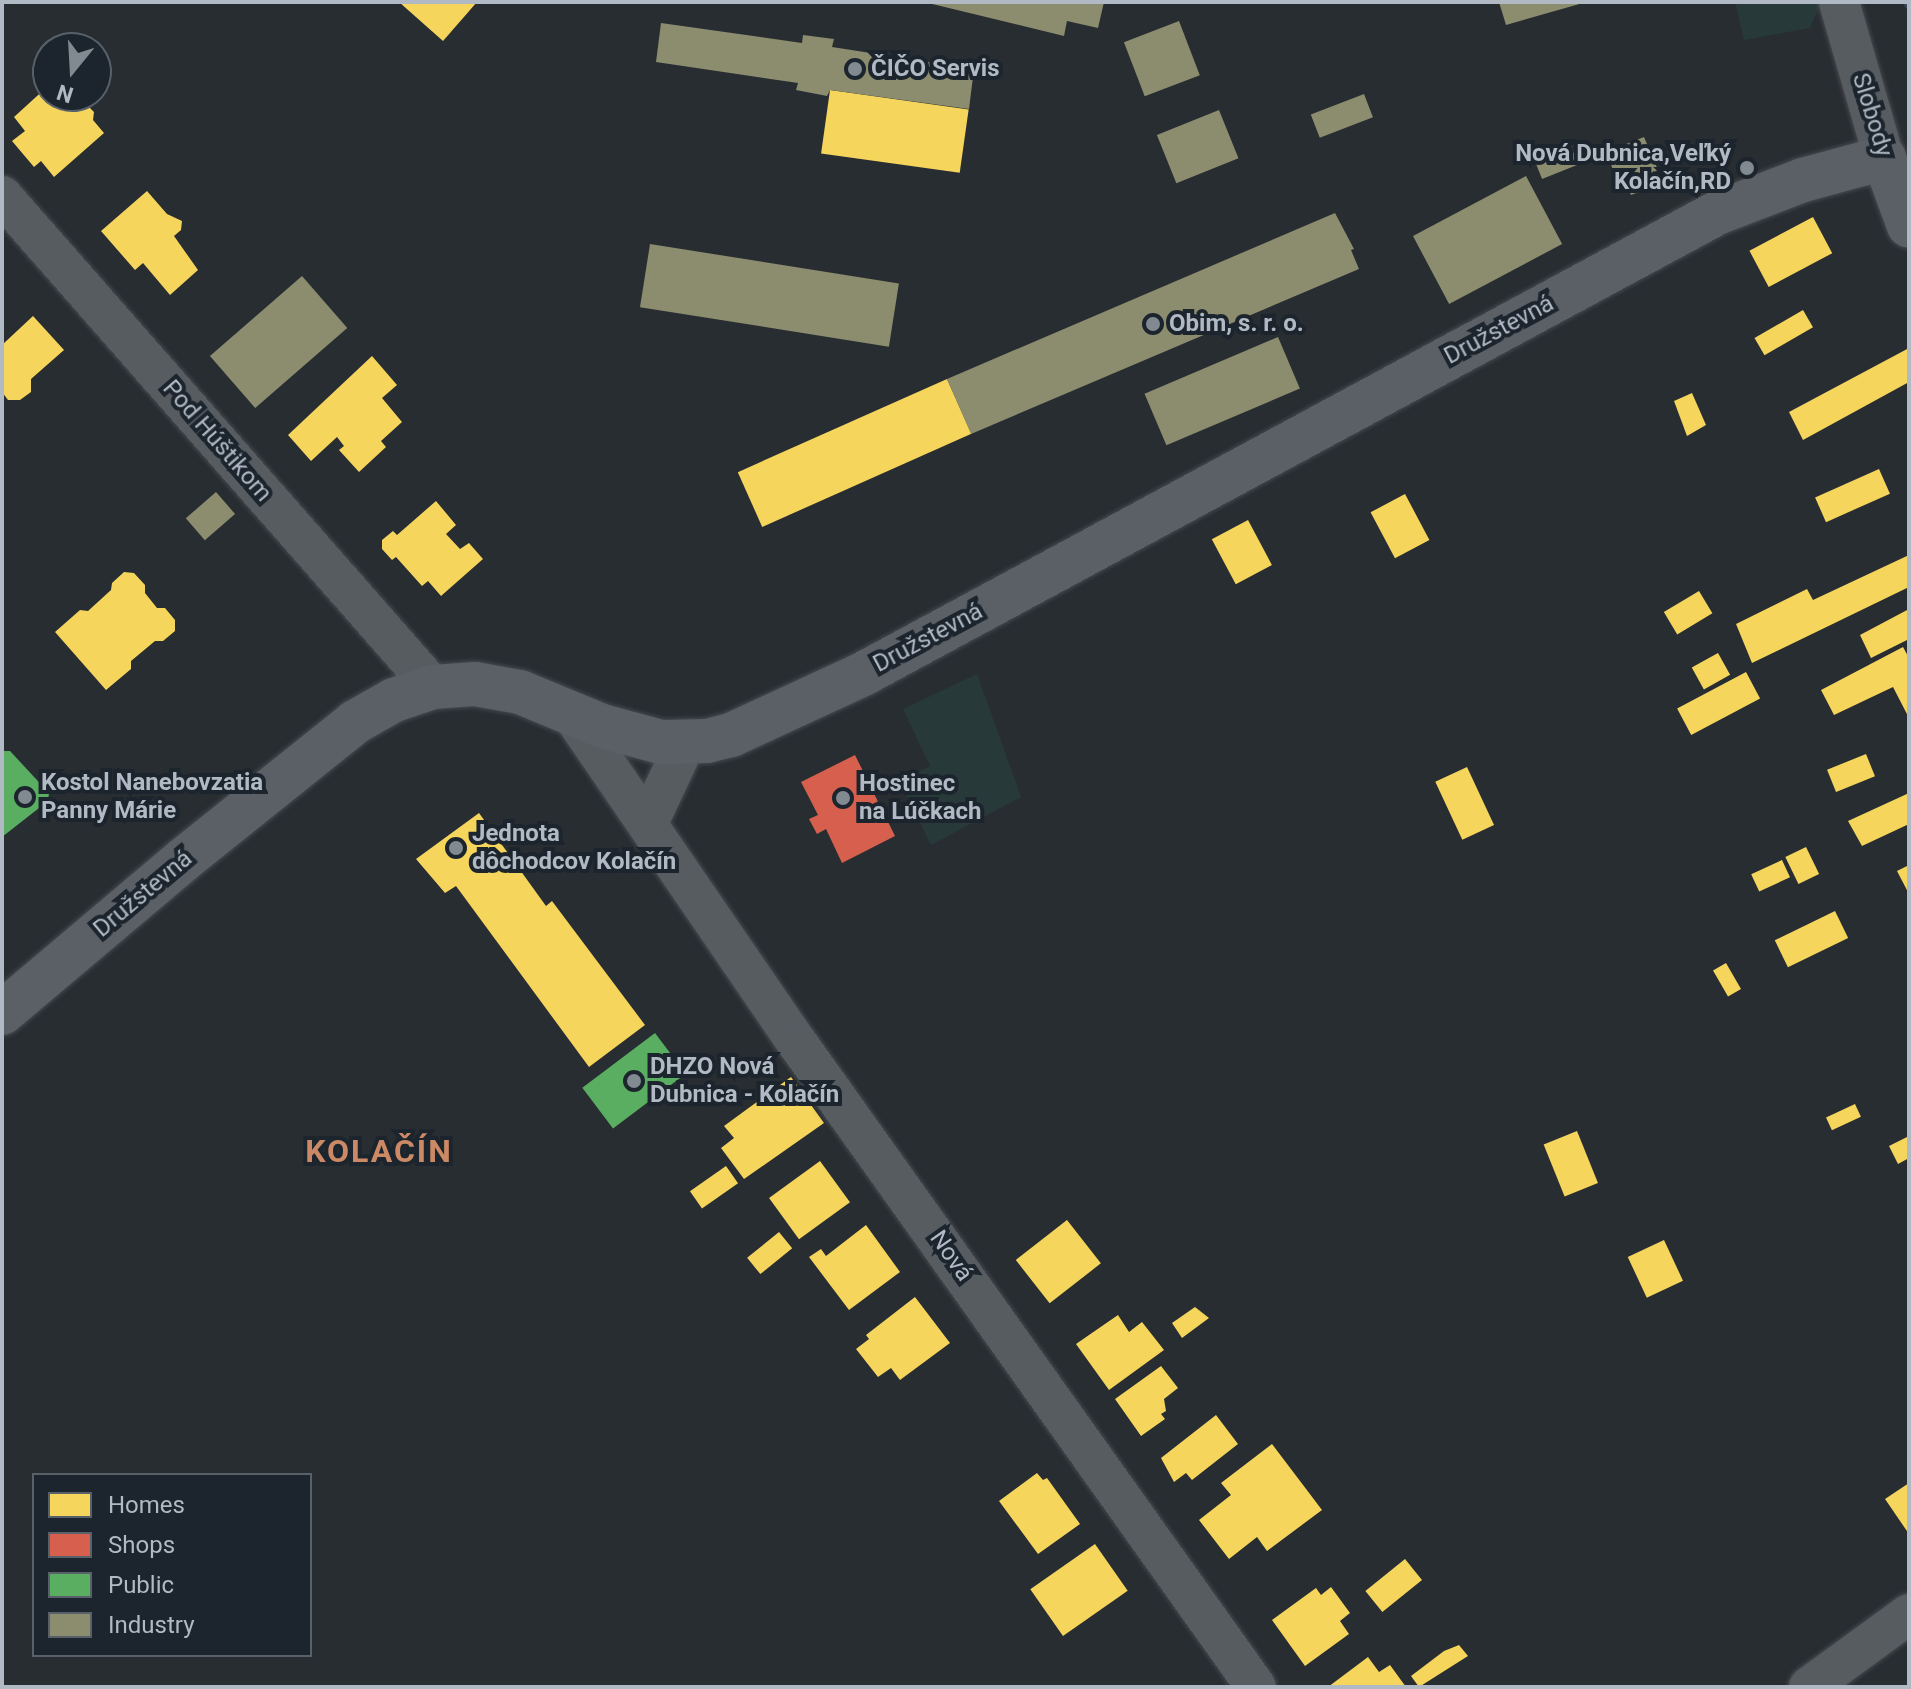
<!DOCTYPE html>
<meta charset="utf-8">
<style>
body{margin:0}
#map{position:relative;width:1911px;height:1689px;overflow:hidden;background:#282d32;font-family:Roboto,sans-serif}
div>[style]{position:absolute}
[style*='--x']{left:calc(var(--x)*1px);top:calc(var(--y)*1px);width:calc(var(--w)*1px);rotate:calc(var(--a)*1deg)}
.green>*{inset:0;background:#283939}
.homes>*{inset:0;background:#f6d55c;transform-origin:0 0}
.shops>*{inset:0;background:#d6604d}
.public>*{inset:0;background:#5aae61;transform-origin:0 0}
.industry>*{inset:0;background:#8c8c6e;transform-origin:0 0}
.stream>*{height:11px;margin:-5.5px;padding:0 5.5px;transform-origin:5.5px;border-radius:5.5px;background:#37495c}
.roads{filter:drop-shadow(0 0 2px #46494d) drop-shadow(0 0 2px #46494d)}
.street>*{height:40px;margin:-20px;padding:0 20px;transform-origin:20px;border-radius:20px;background:#575c61}
.secondary>*{height:44px;margin:-22px;padding:0 22px;transform-origin:22px;border-radius:22px;background:#5b6066}
.dots>*{width:22px;height:22px;translate:-50% -50%;box-sizing:border-box;border:4px solid #1c242d;border-radius:50%}
span{translate:-50% -50%;white-space:nowrap;text-align:center;line-height:1.15;-webkit-text-stroke:8px #1c242d;paint-order:stroke}
.poi-label{font-size:24px;color:#b1bac4;font-weight:700}
.left{translate:0 -50%;text-align:left}
.right{translate:-100% -50%;text-align:right}
.street-label{font-size:24px;color:#b1bac4}
.district-label{font-size:32px;color:#cb8a65;font-weight:700;letter-spacing:2px}
.frame{position:absolute;inset:0;border:4px solid #b1bac4;pointer-events:none}
.legend{position:absolute;left:32px;top:1473px;width:280px;height:184px;box-sizing:border-box;background:#1c242d;border:2px solid #586069;margin:0;padding:10px 14px;list-style:none;font-size:24px;color:#b1bac4}
.legend li{display:flex;align-items:center;gap:16px;height:40px}
.legend b{width:40px;border:2px solid #586069}
.north{position:absolute;left:32px;top:32px;width:80px;height:80px;box-sizing:border-box;background:#1c242d;border:2px solid #586069;border-radius:50%;rotate:198deg;font-size:22px;font-weight:700;line-height:32px;text-align:center;color:#b1bac4}
.north::after{content:'';display:block;margin:auto;width:28px;height:36px;background:#818991;clip-path:polygon(50% 0,100% 100%,50% 72%,0 100%)}
</style>
<div id="map">
<div class="green">
<i style="clip-path:polygon(1735px 2px,1820px 2px,1820px 6px,1810px 28px,1744px 40px)"></i>
<i style="clip-path:polygon(977px 674px,1021px 797px,931px 845px,900px 782px,930px 766px,903px 709px)"></i>
</div>
<div class="homes">
<i style="clip-path:polygon(399px 2px,477px 2px,443px 41px)"></i>
<i style="clip-path:polygon(48px 86px,48px 96px,72px 96px,79px 105px,88px 106px,94px 112px,93px 120px,104px 133px,54px 177px,41px 161px,34px 167px,12px 141px,25px 131px,14px 117px)"></i>
<i style="left:830px;top:90px;width:140px;height:64px;rotate:8deg"></i>
<i style="clip-path:polygon(147px 191px,167px 214px,182px 221px,181px 230px,174px 236px,198px 270px,170px 295px,143px 263px,135px 270px,101px 231px)"></i>
<i style="left:1813px;top:217px;width:41px;height:72px;rotate:62deg"></i>
<i style="left:1803px;top:310px;width:20px;height:56px;rotate:60deg"></i>
<i style="clip-path:polygon(33px 316px,64px 350px,31px 379px,31px 392px,20px 400px,8px 400px,2px 392px,2px 345px)"></i>
<i style="clip-path:polygon(1909px 348px,1909px 382px,1803px 440px,1789px 412px)"></i>
<i style="clip-path:polygon(372px 356px,397px 385px,382px 398px,402px 422px,381px 441px,386px 447px,359px 472px,339px 450px,344px 446px,337px 437px,311px 461px,288px 435px)"></i>
<i style="left:947px;top:379px;width:60px;height:229px;rotate:66deg"></i>
<i style="clip-path:polygon(1692px 393px,1706px 425px,1687px 436px,1674px 401px)"></i>
<i style="left:1879px;top:469px;width:27px;height:70px;rotate:66deg"></i>
<i style="left:1405px;top:494px;width:52px;height:39px;rotate:62deg"></i>
<i style="clip-path:polygon(436px 501px,456px 525px,446px 534px,460px 549px,469px 543px,483px 559px,441px 596px,428px 581px,422px 586px,396px 557px,392px 560px,382px 549px,382px 540px,393px 531px,397px 535px)"></i>
<i style="left:1248px;top:520px;width:51px;height:41px;rotate:62deg"></i>
<i style="clip-path:polygon(1909px 555px,1909px 587px,1752px 663px,1736px 624px,1807px 589px,1813px 600px)"></i>
<i style="clip-path:polygon(124px 572px,134px 573px,145px 585px,145px 593px,157px 608px,165px 608px,175px 620px,175px 631px,163px 641px,155px 641px,131px 661px,131px 669px,106px 690px,55px 632px,80px 610px,88px 611px,111px 590px,112px 583px)"></i>
<i style="left:1699px;top:591px;width:26px;height:41px;rotate:59deg"></i>
<i style="clip-path:polygon(1909px 609px,1909px 639px,1871px 658px,1860px 635px)"></i>
<i style="clip-path:polygon(1903px 647px,1909px 658px,1909px 718px,1893px 687px,1834px 715px,1821px 690px)"></i>
<i style="left:1718px;top:653px;width:25px;height:30px;rotate:61deg"></i>
<i style="left:1746px;top:672px;width:30px;height:78px;rotate:62deg"></i>
<i style="left:1866px;top:754px;width:24px;height:42px;rotate:68deg"></i>
<i style="left:1467px;top:767px;width:64px;height:35px;rotate:65deg"></i>
<i style="clip-path:polygon(1909px 793px,1909px 824px,1862px 846px,1848px 821px)"></i>
<i style="clip-path:polygon(479px 813px,546px 906px,552px 901px,645px 1025px,589px 1067px,456px 886px,445px 893px,416px 859px)"></i>
<i style="left:1806px;top:847px;width:30px;height:23px;rotate:64deg"></i>
<i style="left:1782px;top:860px;width:19px;height:34px;rotate:65deg"></i>
<i style="clip-path:polygon(1909px 865px,1909px 894px,1897px 871px)"></i>
<i style="left:1835px;top:911px;width:30px;height:67px;rotate:64deg"></i>
<i style="left:1726px;top:963px;width:30px;height:15px;rotate:60deg"></i>
<i style="clip-path:polygon(791px 1077px,824px 1123px,744px 1179px,721px 1148px,734px 1138px,724px 1126px)"></i>
<i style="left:1855px;top:1104px;width:14px;height:32px;rotate:65deg"></i>
<i style="left:1577px;top:1131px;width:56px;height:36px;rotate:68deg"></i>
<i style="clip-path:polygon(1909px 1136px,1909px 1158px,1898px 1164px,1889px 1146px)"></i>
<i style="left:820px;top:1161px;width:51px;height:63px;rotate:54deg"></i>
<i style="left:726px;top:1166px;width:21px;height:44px;rotate:55deg"></i>
<i style="left:1067px;top:1220px;width:55px;height:65px;rotate:52deg"></i>
<i style="clip-path:polygon(866px 1225px,900px 1272px,849px 1310px,809px 1257px,821px 1249px,826px 1256px)"></i>
<i style="left:779px;top:1232px;width:21px;height:41px;rotate:51deg"></i>
<i style="left:1664px;top:1240px;width:45px;height:40px;rotate:65deg"></i>
<i style="clip-path:polygon(915px 1297px,950px 1343px,900px 1380px,891px 1368px,878px 1377px,856px 1349px,869px 1339px,866px 1335px)"></i>
<i style="clip-path:polygon(1195px 1307px,1209px 1318px,1182px 1338px,1172px 1323px)"></i>
<i style="clip-path:polygon(1118px 1315px,1129px 1332px,1142px 1322px,1164px 1350px,1109px 1390px,1076px 1344px)"></i>
<i style="clip-path:polygon(1161px 1366px,1178px 1388px,1164px 1399px,1166px 1411px,1161px 1414px,1165px 1419px,1141px 1436px,1115px 1399px)"></i>
<i style="clip-path:polygon(1216px 1415px,1238px 1444px,1192px 1480px,1186px 1473px,1174px 1482px,1161px 1458px)"></i>
<i style="clip-path:polygon(1272px 1444px,1322px 1510px,1267px 1551px,1257px 1537px,1229px 1559px,1199px 1520px,1231px 1495px,1221px 1483px)"></i>
<i style="clip-path:polygon(1037px 1473px,1043px 1480px,1047px 1478px,1080px 1524px,1038px 1554px,999px 1501px)"></i>
<i style="clip-path:polygon(1909px 1483px,1909px 1534px,1885px 1499px)"></i>
<i style="left:1095px;top:1544px;width:57px;height:79px;rotate:55deg"></i>
<i style="left:1405px;top:1559px;width:27px;height:51px;rotate:51deg"></i>
<i style="clip-path:polygon(1331px 1587px,1350px 1613px,1340px 1621px,1349px 1634px,1305px 1666px,1272px 1620px,1316px 1588px,1321px 1595px)"></i>
<i style="clip-path:polygon(1459px 1645px,1468px 1656px,1419px 1687px,1411px 1676px,1444px 1651px)"></i>
<i style="clip-path:polygon(1368px 1657px,1379px 1672px,1390px 1665px,1406px 1687px,1328px 1687px)"></i>
</div>
<div class="shops">
<i style="clip-path:polygon(855px 755px,895px 836px,842px 863px,826px 829px,817px 834px,809px 819px,818px 815px,801px 782px)"></i>
</div>
<div class="public">
<i style="clip-path:polygon(2px 751px,10px 751px,49px 793px,48px 801px,2px 837px)"></i>
<i style="left:655px;top:1033px;width:51px;height:91px;rotate:53deg"></i>
</div>
<div class="industry">
<i style="clip-path:polygon(924px 2px,1104px 2px,1098px 28px,1067px 21px,1064px 36px)"></i>
<i style="clip-path:polygon(1499px 2px,1582px 2px,1583px 3px,1506px 25px)"></i>
<i style="left:1179px;top:21px;width:58px;height:59px;rotate:69deg"></i>
<i style="clip-path:polygon(661px 23px,802px 43px,803px 35px,834px 39px,832px 47px,974px 69px,969px 109px,830px 90px,827px 96px,796px 90px,798px 83px,656px 62px)"></i>
<i style="left:1364px;top:94px;width:25px;height:57px;rotate:69deg"></i>
<i style="left:1219px;top:110px;width:52px;height:67px;rotate:68deg"></i>
<i style="clip-path:polygon(1644px 137px,1658px 170px,1651px 173px,1657px 185px,1631px 195px,1625px 182px,1619px 185px,1606px 152px)"></i>
<i style="left:1570px;top:144px;width:22px;height:39px;rotate:68deg"></i>
<i style="left:1526px;top:176px;width:77px;height:128px;rotate:62deg"></i>
<i style="clip-path:polygon(1335px 213px,1354px 249px,1351px 250px,1359px 269px,971px 434px,947px 379px)"></i>
<i style="left:650px;top:244px;width:252px;height:64px;rotate:9deg"></i>
<i style="left:302px;top:276px;width:69px;height:122px;rotate:49deg"></i>
<i style="left:1278px;top:337px;width:56px;height:145px;rotate:67deg"></i>
<i style="left:216px;top:492px;width:29px;height:40px;rotate:49deg"></i>
</div>
<div class="stream">
<i style="--x:1909;--y:2;--w:1;--a:90"></i>
</div>
<div class="roads">
<div class="street">
<i style="--x:1839;--y:2;--w:162;--a:73.9"></i>
<i style="--x:2;--y:196;--w:653;--a:48.72"></i>
<i style="--x:571;--y:713;--w:401;--a:55.6"></i>
<i style="--x:798;--y:1044;--w:789;--a:54.54"></i>
<i style="--x:648;--y:823;--w:89;--a:-64.9"></i>
<i style="--x:1809;--y:1687;--w:124;--a:-36.1"></i>
</div>
<div class="secondary">
<i style="--x:2;--y:1013;--w:237;--a:-40.2"></i>
<i style="--x:183;--y:860;--w:221;--a:-38.7"></i>
<i style="--x:355;--y:722;--w:45;--a:-29.4"></i>
<i style="--x:394;--y:700;--w:41;--a:-18.4"></i>
<i style="--x:433;--y:687;--w:42;--a:-4.1"></i>
<i style="--x:475;--y:684;--w:46;--a:10.1"></i>
<i style="--x:520;--y:692;--w:89;--a:22.5"></i>
<i style="--x:602;--y:726;--w:61;--a:15.2"></i>
<i style="--x:661;--y:742;--w:46;--a:-1.2"></i>
<i style="--x:707;--y:741;--w:25;--a:-14"></i>
<i style="--x:731;--y:735;--w:145;--a:-24.8"></i>
<i style="--x:863;--y:674;--w:970;--a:-28.36"></i>
<i style="--x:1717;--y:213;--w:92;--a:-21"></i>
<i style="--x:1803;--y:180;--w:84;--a:-15.2"></i>
<i style="--x:1884;--y:158;--w:72;--a:69.8"></i>
</div>
</div>
<div class="dots">
<i style="left:855px;top:69px;background:#818991"></i>
<i style="left:1747px;top:168px;background:#818991"></i>
<i style="left:1153px;top:324px;background:#818991"></i>
<i style="left:25px;top:797px;background:#818991"></i>
<i style="left:843px;top:798px;background:#818991"></i>
<i style="left:456px;top:848px;background:#818991"></i>
<i style="left:634px;top:1081px;background:#818991"></i>
</div>
<div class="poi-label">
<span class="left" style="left:871px;top:69px">ČIČO Servis</span>
<span class="right" style="left:1731px;top:168px">Nová Dubnica,Veľký<br>Kolačín,RD</span>
<span class="left" style="left:1169px;top:324px">Obim, s. r. o.</span>
<span class="left" style="left:41px;top:797px">Kostol Nanebovzatia<br>Panny Márie</span>
<span class="left" style="left:859px;top:798px">Hostinec<br>na Lúčkach</span>
<span class="left" style="left:472px;top:848px">Jednota<br>dôchodcov Kolačín</span>
<span class="left" style="left:650px;top:1081px">DHZO Nová<br>Dubnica - Kolačín</span>
</div>
<div class="street-label">
<span style="left:1872px;top:115px;rotate:73deg">Slobody</span>
<span style="left:1499px;top:330px;rotate:-28deg">Družstevná</span>
<span style="left:217px;top:441px;rotate:49deg">Pod Húštikom</span>
<span style="left:928px;top:638px;rotate:-28deg">Družstevná</span>
<span style="left:143px;top:894px;rotate:-40deg">Družstevná</span>
<span style="left:951px;top:1256px;rotate:55deg">Nová</span>
</div>
<div class="district-label">
<span style="left:379px;top:1151px">KOLAČÍN</span>
</div>
<div class="frame"></div>
<ul class="legend">
<li><b style="height:22px;background:#f6d55c"></b>Homes</li>
<li><b style="height:22px;background:#d6604d"></b>Shops</li>
<li><b style="height:22px;background:#5aae61"></b>Public</li>
<li><b style="height:22px;background:#8c8c6e"></b>Industry</li>
</ul>
<div class="north">N</div>
</div>
